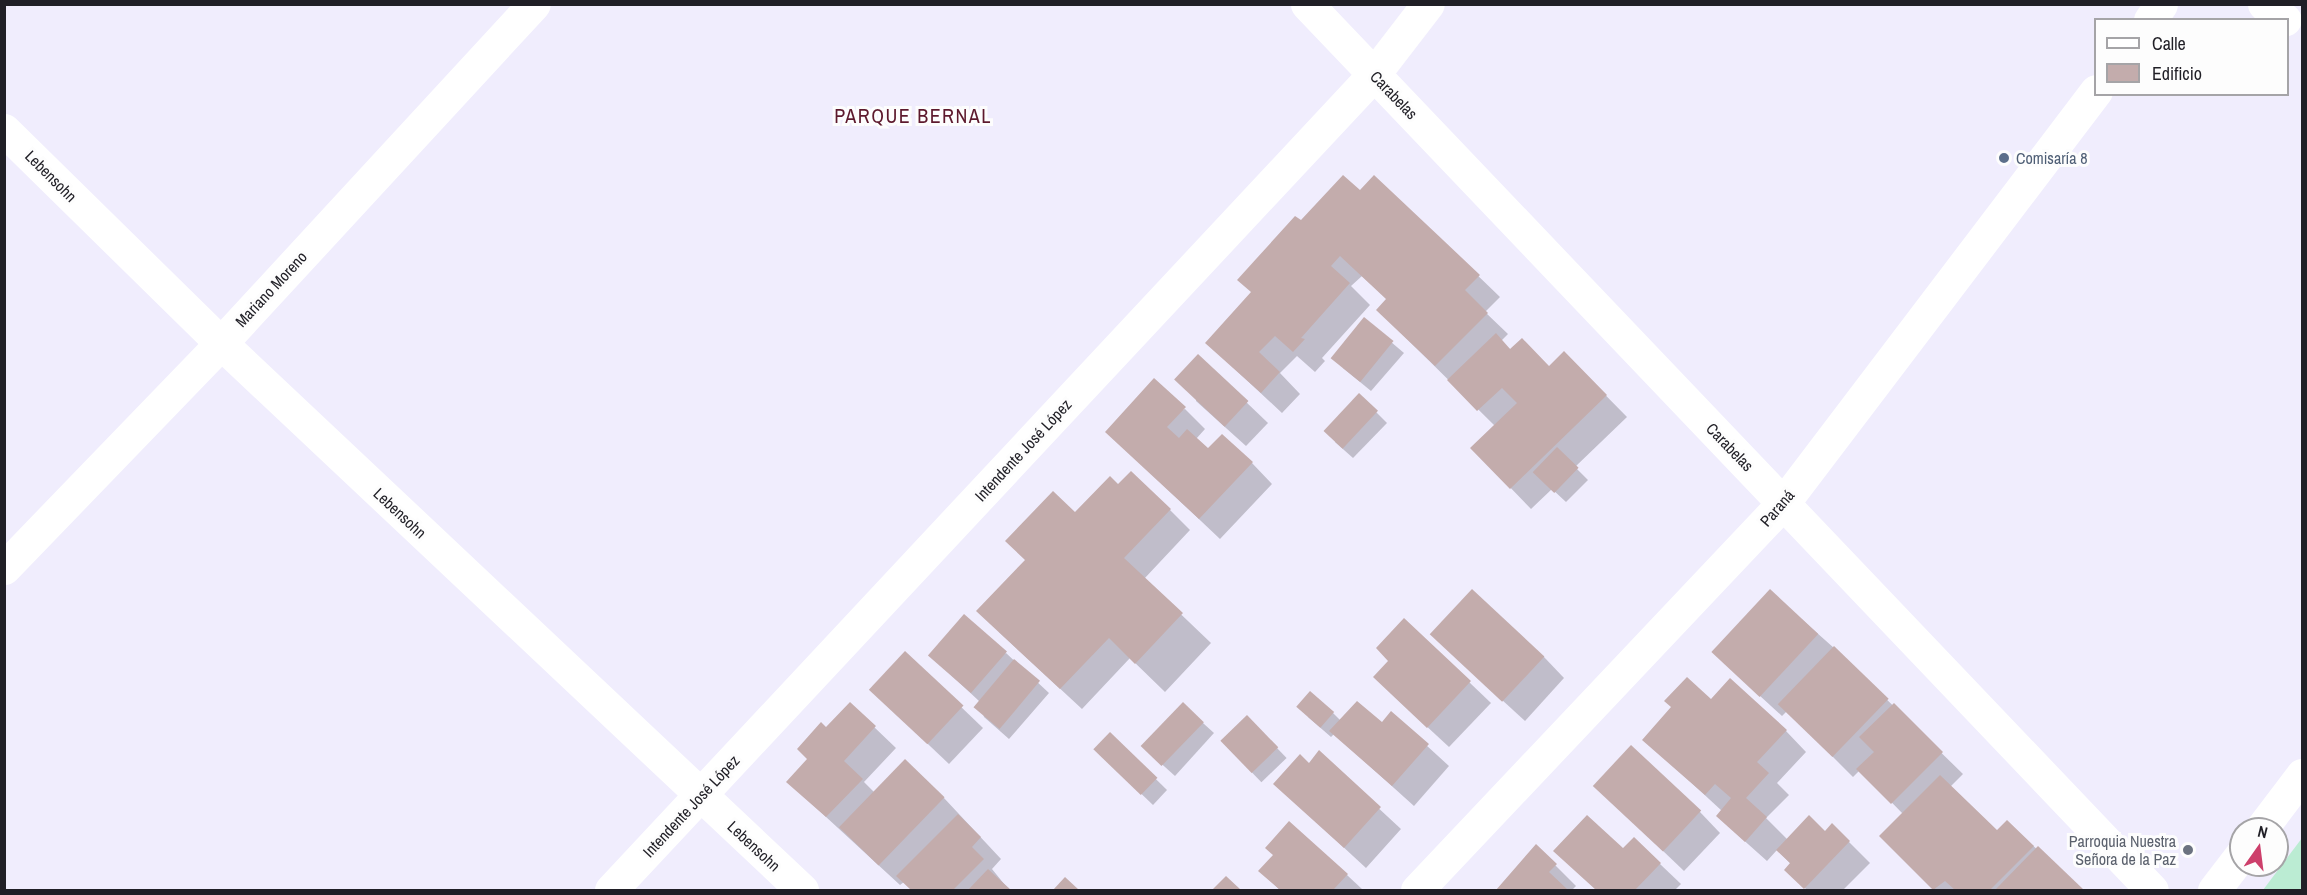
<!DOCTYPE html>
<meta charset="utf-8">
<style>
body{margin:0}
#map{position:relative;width:2307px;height:895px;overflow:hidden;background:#f0edfd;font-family:"Archivo Narrow",sans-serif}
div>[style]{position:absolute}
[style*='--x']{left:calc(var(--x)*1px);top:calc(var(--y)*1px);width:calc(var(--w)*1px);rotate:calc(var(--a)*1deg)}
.green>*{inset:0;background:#bbecd3}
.shadow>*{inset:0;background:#0003;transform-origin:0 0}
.building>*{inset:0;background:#c3acac;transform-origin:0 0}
.minor>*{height:33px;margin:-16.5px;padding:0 16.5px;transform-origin:16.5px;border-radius:16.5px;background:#fff}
.dots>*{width:16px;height:16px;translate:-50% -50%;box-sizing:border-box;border:3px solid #fdfdfd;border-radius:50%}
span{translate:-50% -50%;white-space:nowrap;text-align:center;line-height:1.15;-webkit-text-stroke:6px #fdfdfd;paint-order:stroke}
.street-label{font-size:16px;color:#201f26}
.service-label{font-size:16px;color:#4e5e75}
.left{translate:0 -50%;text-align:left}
.worship-label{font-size:16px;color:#5b616d}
.right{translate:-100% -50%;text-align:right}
.quarter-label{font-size:20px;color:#5d192d;letter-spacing:1.5px}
.frame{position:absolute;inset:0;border:6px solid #201f26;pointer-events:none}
.legend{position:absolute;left:2094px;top:18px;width:195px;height:78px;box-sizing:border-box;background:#fdfdfd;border:2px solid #a5a4a7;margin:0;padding:8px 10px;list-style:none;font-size:18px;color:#201f26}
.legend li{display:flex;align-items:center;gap:12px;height:30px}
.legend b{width:30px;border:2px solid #a5a4a7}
.north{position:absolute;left:2229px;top:817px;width:60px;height:60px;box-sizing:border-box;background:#fdfdfd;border:2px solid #a5a4a7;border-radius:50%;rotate:14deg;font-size:16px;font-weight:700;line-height:24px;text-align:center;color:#201f26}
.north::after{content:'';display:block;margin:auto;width:21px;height:27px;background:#cd3f6b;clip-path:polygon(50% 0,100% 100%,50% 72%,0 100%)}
</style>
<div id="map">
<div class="green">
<i style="clip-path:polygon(2302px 838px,2302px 890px,2263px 890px)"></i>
</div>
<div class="shadow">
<i style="clip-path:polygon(1360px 192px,1443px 242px,1500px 297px,1485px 312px,1508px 334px,1501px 341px,1511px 350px,1549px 367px,1564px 353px,1627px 417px,1575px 467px,1588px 480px,1566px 502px,1552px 489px,1531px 509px,1472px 448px,1495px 426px,1399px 331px,1388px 300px,1362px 276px,1351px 286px,1370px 305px,1322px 358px,1325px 361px,1315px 372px,1297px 356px,1280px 373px,1300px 394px,1282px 413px,1207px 343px,1252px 293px,1301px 222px)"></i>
<i style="clip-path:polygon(1364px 319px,1404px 353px,1371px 391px,1343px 368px)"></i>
<i style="clip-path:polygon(1198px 356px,1268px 423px,1246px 446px,1196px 401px)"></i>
<i style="clip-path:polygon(1359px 395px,1387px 423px,1353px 458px,1335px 442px)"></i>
<i style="clip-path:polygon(1185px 409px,1205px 429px,1196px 439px,1208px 451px,1252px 463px,1272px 484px,1220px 539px,1107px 432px)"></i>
<i style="clip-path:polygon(1118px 486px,1170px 510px,1190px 530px,1144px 579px,1211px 643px,1165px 692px,1130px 658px,1082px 709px,999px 632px)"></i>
<i style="clip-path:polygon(1770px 591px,1834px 648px,1963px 774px,1950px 787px,1997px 832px,2007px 822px,2082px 890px,1935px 890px,1881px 836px,1903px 814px,1860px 770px,1853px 777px,1787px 711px,1782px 716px,1735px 673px)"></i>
<i style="clip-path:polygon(1404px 620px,1491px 703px,1449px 747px,1396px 698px,1390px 660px)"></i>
<i style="clip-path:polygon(905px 653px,983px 728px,949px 764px,892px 710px)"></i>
<i style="clip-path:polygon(1006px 653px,1049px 693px,1009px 739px,984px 717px,979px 701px,951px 675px)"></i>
<i style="clip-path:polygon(1453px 655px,1544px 657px,1564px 678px,1525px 721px)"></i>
<i style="clip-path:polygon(1711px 701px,1786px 731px,1806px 752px,1777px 783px,1789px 795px,1766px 818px,1788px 840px,1825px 833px,1832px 825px,1870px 863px,1843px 890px,1807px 890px,1786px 870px,1791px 864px,1777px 850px,1767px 861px,1739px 836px,1722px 811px,1644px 739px)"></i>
<i style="clip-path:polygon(850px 704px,896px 748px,864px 782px,875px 793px,944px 798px,1001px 859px,992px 869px,1009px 890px,913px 890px,904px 882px,900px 885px,788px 782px,809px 759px,826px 729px)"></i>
<i style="clip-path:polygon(1183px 705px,1214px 733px,1175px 776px,1155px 758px)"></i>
<i style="clip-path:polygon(1333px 713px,1341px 721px,1382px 724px,1391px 713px,1449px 766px,1414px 806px,1334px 734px,1331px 737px,1308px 717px)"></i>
<i style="left:1247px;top:717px;width:57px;height:35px;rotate:46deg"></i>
<i style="clip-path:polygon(1110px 734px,1167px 790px,1153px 805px,1106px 760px)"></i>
<i style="clip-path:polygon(1319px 753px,1401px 829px,1366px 868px,1275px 784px,1309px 765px)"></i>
<i style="clip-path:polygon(1615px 805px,1700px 812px,1720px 833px,1684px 871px)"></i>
<i style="clip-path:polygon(1536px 846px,1576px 886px,1572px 890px,1498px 890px)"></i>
<i style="clip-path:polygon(1623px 850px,1660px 864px,1681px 884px,1675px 890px,1597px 890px,1576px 871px)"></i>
<i style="clip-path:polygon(1274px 855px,1347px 875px,1363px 890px,1280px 890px,1260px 871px)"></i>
</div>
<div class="building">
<i style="clip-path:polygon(1343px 175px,1360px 190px,1374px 175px,1443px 240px,1480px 275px,1465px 290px,1488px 313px,1435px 366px,1376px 310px,1386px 299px,1340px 256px,1331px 266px,1350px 283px,1301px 338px,1305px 339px,1293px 352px,1275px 336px,1259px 352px,1280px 372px,1261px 393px,1205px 343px,1251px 292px,1237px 280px,1295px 216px,1301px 220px)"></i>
<i style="left:1364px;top:317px;width:38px;height:53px;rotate:39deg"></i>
<i style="clip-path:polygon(1496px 333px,1510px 349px,1522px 338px,1549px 366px,1564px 351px,1607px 395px,1510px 489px,1470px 448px,1517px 403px,1502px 388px,1477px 411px,1447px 380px)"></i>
<i style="left:1198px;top:354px;width:69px;height:35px;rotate:43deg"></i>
<i style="clip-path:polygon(1154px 378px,1186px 407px,1167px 427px,1179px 438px,1187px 429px,1208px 448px,1222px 434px,1253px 462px,1199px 519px,1105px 432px)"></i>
<i style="left:1359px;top:393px;width:26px;height:52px;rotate:43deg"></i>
<i style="left:1557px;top:447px;width:30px;height:35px;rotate:44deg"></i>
<i style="clip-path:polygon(1131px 471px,1171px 509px,1124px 558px,1183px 613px,1135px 664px,1109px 638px,1060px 689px,976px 611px,1025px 560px,1005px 541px,1053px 491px,1075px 512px,1110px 476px,1118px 484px)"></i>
<i style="left:1472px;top:589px;width:99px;height:62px;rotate:43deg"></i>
<i style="left:1770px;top:589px;width:66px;height:86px;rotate:43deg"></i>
<i style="left:964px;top:614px;width:57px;height:55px;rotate:41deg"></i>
<i style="clip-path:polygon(1404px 618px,1471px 681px,1427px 728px,1373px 677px,1388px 661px,1376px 648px)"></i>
<i style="left:1834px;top:646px;width:76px;height:81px;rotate:44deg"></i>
<i style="left:905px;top:651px;width:80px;height:53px;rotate:43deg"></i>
<i style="left:1014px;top:659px;width:34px;height:63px;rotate:40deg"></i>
<i style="clip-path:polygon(1687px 677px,1711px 699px,1730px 678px,1787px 730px,1757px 762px,1769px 773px,1746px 798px,1767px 817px,1745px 842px,1716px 816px,1731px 798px,1715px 784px,1705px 795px,1642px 740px,1671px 707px,1664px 701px)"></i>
<i style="left:1310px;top:691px;width:32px;height:21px;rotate:41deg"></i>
<i style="clip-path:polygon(1357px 701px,1382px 722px,1391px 711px,1429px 744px,1392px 786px,1329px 731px)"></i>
<i style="clip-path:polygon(850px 702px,876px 726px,844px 761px,863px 779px,826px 817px,786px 782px,807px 759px,797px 749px,821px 722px,826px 727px)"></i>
<i style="left:1183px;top:702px;width:29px;height:61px;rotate:44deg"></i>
<i style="clip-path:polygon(1894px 703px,1943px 752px,1891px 804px,1856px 769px,1874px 752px,1859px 737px)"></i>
<i style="left:1247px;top:715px;width:45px;height:37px;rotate:46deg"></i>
<i style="left:1110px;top:732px;width:66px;height:24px;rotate:44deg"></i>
<i style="left:1631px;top:745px;width:96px;height:56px;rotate:43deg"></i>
<i style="clip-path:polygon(1319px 750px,1381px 807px,1344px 848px,1273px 784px,1300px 754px,1309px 763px)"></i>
<i style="left:905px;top:759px;width:55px;height:95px;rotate:44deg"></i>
<i style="clip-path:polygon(1940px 775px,1997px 830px,2007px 820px,2034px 846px,1990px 890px,1955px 890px,1945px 881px,1933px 890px,1879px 836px)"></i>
<i style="clip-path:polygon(958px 814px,981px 837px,972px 847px,984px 859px,953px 890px,911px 890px,896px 876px)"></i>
<i style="clip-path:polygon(1587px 815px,1623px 848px,1634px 837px,1661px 863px,1635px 890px,1596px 890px,1553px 851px)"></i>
<i style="clip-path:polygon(1809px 815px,1825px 831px,1832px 823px,1850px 841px,1804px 889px,1784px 870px,1790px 863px,1776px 850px)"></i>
<i style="clip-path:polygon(1289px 821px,1348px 874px,1333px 890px,1280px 890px,1258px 871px,1273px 855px,1265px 848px)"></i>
<i style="clip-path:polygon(1536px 844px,1557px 864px,1549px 872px,1568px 890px,1496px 890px)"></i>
<i style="clip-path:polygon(2038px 846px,2084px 890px,1995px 890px)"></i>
<i style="clip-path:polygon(988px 869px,1011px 890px,968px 890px)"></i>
<i style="clip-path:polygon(1226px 876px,1241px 890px,1212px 890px)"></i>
<i style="clip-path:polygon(1065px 877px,1079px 890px,1053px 890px)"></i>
</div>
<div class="minor">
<i style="--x:1307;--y:4;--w:1224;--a:46.36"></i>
<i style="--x:2264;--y:4;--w:26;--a:37"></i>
<i style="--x:2150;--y:20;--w:19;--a:-55"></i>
<i style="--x:4;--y:130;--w:304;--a:44.5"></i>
<i style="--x:221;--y:343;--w:798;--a:43.27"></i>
<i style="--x:4;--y:568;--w:313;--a:-46"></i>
<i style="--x:221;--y:343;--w:461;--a:-47.3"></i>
<i style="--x:2261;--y:829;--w:68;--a:-52.8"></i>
<i style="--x:611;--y:890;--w:1117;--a:-46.92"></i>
<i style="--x:1374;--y:74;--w:88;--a:-52.4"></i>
<i style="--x:1417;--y:890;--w:534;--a:-46.59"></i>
<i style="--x:1784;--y:502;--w:516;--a:-52.8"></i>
<i style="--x:2214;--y:890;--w:44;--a:-52.4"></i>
</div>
<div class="dots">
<i style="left:2004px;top:158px;background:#5c6f8a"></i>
<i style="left:2188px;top:850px;background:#6b7280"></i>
</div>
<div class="street-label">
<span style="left:1394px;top:95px;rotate:46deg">Carabelas</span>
<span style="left:51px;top:176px;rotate:45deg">Lebensohn</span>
<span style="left:271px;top:289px;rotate:-47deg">Mariano Moreno</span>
<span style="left:1730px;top:447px;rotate:46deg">Carabelas</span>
<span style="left:1023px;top:450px;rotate:-47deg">Intendente José López</span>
<span style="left:1777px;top:508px;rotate:-49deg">Paraná</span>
<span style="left:400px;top:513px;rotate:43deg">Lebensohn</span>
<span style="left:691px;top:806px;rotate:-47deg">Intendente José López</span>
<span style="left:754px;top:846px;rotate:43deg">Lebensohn</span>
</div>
<div class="service-label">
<span class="left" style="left:2016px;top:158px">Comisaría 8</span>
</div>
<div class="worship-label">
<span class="right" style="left:2176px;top:850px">Parroquia Nuestra<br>Señora de la Paz</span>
</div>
<div class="quarter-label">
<span style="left:913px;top:115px">PARQUE BERNAL</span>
</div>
<div class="frame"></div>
<ul class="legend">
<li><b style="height:8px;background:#fff"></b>Calle</li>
<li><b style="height:16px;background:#c3acac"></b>Edificio</li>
</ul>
<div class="north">N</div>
</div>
